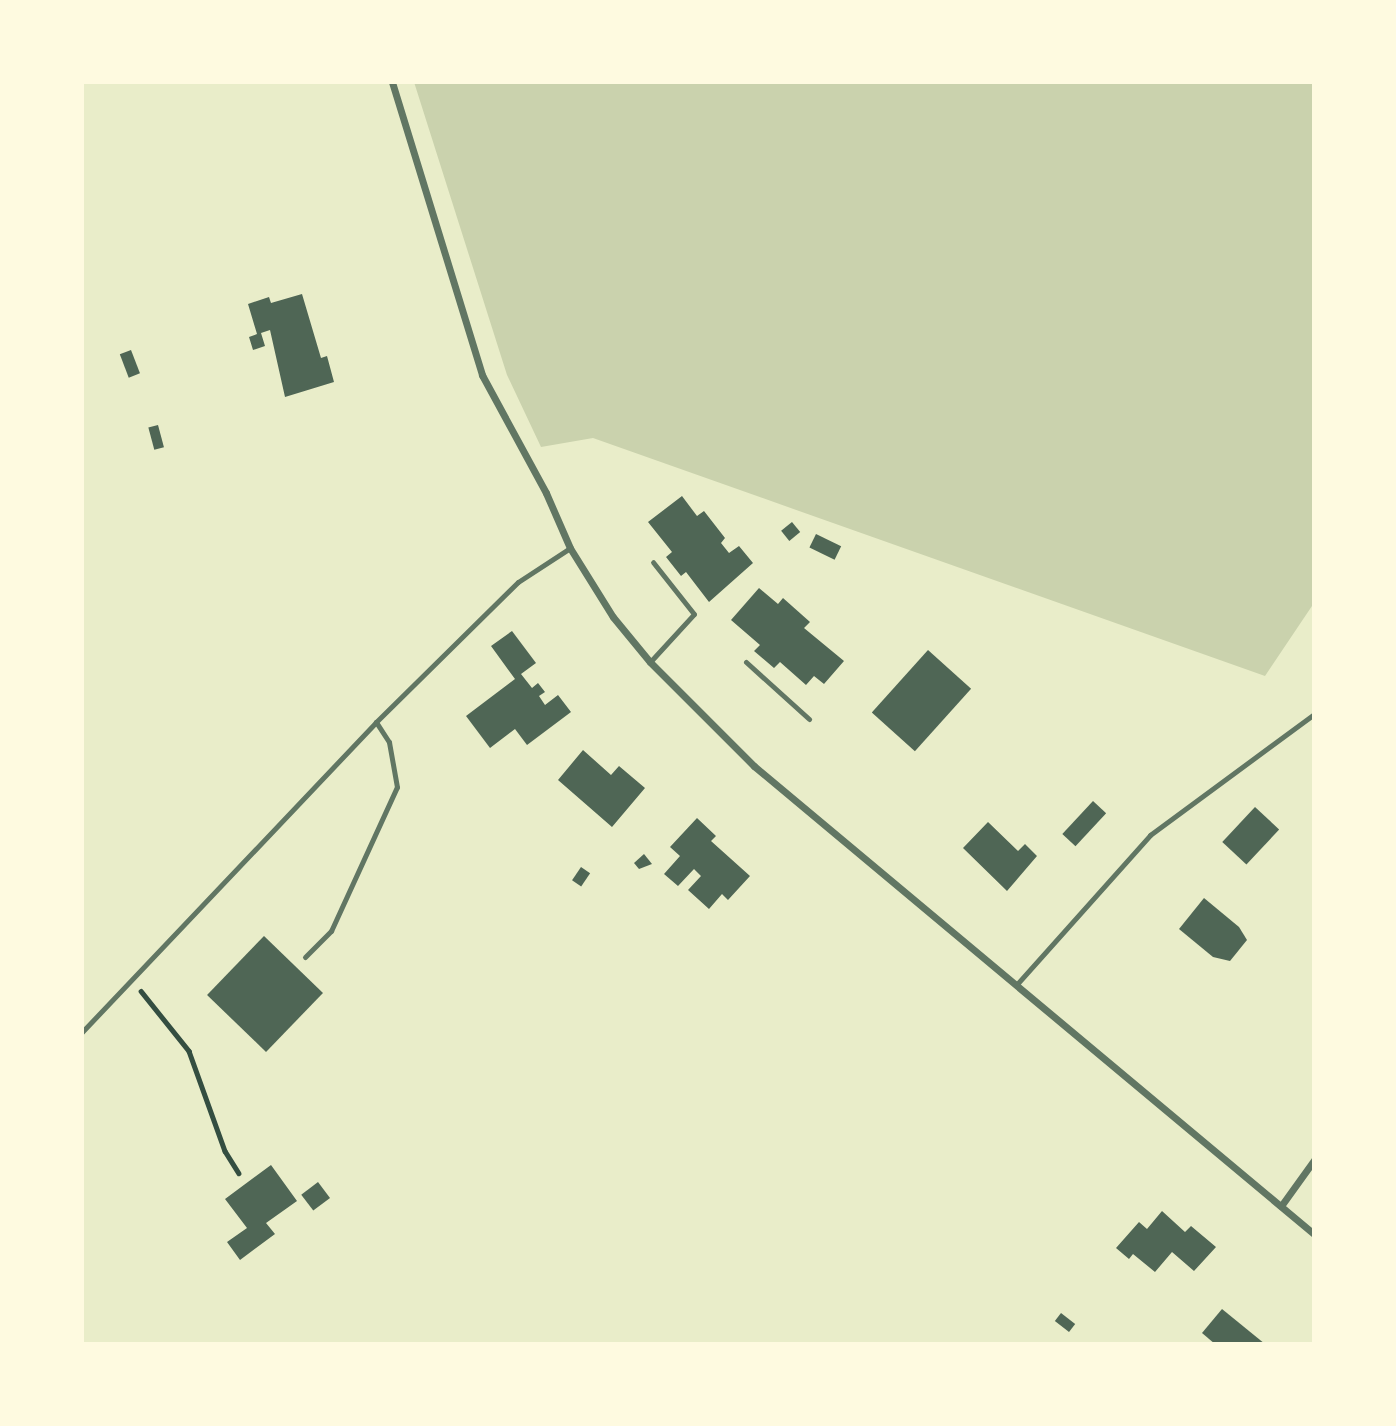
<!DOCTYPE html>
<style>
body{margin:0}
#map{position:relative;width:1396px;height:1426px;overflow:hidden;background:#e9edc9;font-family:"Archivo Narrow",sans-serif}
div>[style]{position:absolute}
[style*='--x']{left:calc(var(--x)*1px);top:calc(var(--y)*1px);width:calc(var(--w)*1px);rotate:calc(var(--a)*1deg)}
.green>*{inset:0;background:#cad2ad}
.building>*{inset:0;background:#4f6655;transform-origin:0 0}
.path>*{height:4.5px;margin:-2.25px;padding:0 2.25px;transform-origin:2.25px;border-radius:2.25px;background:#344e41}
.service>*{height:5px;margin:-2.5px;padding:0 2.5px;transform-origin:2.5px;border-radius:2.5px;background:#617663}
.minor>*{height:7px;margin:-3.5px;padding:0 3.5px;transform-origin:3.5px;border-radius:3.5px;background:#617663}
span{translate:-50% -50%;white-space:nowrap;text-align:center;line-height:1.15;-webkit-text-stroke:5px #fefae0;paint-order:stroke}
.frame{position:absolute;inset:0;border:84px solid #fefae0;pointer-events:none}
</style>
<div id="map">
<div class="green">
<i style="clip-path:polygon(414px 82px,1314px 82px,1314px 603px,1265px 676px,593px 438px,541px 447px,507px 375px)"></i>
</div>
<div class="building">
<i style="clip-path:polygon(302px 294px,321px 358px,327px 356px,334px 382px,285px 397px,270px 330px,261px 333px,265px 346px,253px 350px,249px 337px,257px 334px,248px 304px,269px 297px,271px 303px)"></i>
<i style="left:131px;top:350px;width:25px;height:12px;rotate:69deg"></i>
<i style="left:158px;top:425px;width:23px;height:10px;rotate:75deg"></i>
<i style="clip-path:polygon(682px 496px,697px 516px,704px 511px,725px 538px,721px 543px,729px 553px,739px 546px,753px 563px,709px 602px,686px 572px,681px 576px,666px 557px,672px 552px,648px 522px)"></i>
<i style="left:792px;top:522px;width:13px;height:14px;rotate:51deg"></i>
<i style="left:816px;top:534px;width:28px;height:15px;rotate:26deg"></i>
<i style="clip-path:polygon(759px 588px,778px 604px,783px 598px,810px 622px,804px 628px,844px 661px,824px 684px,814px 676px,806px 685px,780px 662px,774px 668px,754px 651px,760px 645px,731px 620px)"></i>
<i style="clip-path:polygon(512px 631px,536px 663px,521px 674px,532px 688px,538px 683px,545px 692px,539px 696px,545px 705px,558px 695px,571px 712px,527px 745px,515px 729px,490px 748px,466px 716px,515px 679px,491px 646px)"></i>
<i style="left:928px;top:650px;width:58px;height:84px;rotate:42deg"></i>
<i style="clip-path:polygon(583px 750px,611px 775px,619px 766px,645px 788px,612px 827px,558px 780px)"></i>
<i style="left:1093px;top:801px;width:18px;height:45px;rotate:43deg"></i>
<i style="left:1255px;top:807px;width:33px;height:48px;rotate:43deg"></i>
<i style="clip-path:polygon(697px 818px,716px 836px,711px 841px,750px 876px,728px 900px,722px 894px,709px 909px,688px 890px,701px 876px,694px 869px,678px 886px,664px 874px,680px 856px,670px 847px)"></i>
<i style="clip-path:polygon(988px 822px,1018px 851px,1025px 844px,1037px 856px,1007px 891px,963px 848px)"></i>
<i style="clip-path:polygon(644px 854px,652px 864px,639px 869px,634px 863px)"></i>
<i style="left:581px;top:867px;width:11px;height:16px;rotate:34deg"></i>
<i style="clip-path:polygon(1204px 898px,1239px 927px,1247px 940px,1230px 961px,1213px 957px,1179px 929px)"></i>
<i style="left:264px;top:936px;width:82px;height:82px;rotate:44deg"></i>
<i style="clip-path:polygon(271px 1165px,297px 1201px,266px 1223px,275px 1234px,240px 1260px,227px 1242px,247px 1228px,225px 1199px)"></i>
<i style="left:318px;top:1182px;width:20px;height:21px;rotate:53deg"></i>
<i style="clip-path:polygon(1162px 1211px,1185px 1232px,1191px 1226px,1216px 1247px,1194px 1271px,1172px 1252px,1155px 1272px,1133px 1254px,1129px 1259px,1116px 1248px,1139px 1222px,1147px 1229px)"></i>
<i style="clip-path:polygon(1222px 1309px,1265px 1344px,1215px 1344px,1202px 1333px)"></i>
<i style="left:1061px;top:1313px;width:18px;height:10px;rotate:38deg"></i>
</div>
<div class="path">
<i style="--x:141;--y:991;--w:77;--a:51.3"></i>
<i style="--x:189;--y:1051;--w:106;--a:70.2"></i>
<i style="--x:225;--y:1151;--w:26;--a:58"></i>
</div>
<div class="service">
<i style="--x:650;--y:662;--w:65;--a:-47.5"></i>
<i style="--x:694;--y:614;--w:66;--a:-128.3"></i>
<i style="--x:746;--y:662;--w:85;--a:42.1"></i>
<i style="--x:305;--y:957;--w:37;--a:-45"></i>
<i style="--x:331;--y:931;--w:158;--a:-65.4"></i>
<i style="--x:397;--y:787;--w:46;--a:-100.1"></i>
<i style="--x:389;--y:742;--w:24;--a:-123"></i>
<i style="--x:1017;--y:984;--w:200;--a:-48.2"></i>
<i style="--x:1150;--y:835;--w:204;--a:-36.4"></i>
<i style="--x:82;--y:1032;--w:427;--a:-46.5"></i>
<i style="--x:376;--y:722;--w:199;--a:-44.6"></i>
<i style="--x:518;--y:582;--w:62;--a:-33.2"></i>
</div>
<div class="minor">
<i style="--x:392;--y:82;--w:307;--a:72.9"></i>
<i style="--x:482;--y:375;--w:134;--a:61.5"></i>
<i style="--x:546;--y:493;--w:60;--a:66.4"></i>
<i style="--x:570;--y:548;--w:81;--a:58.1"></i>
<i style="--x:613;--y:617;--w:58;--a:50.6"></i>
<i style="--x:650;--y:662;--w:147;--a:45"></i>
<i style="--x:754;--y:766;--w:730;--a:39.89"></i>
<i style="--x:1281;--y:1206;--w:57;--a:-54.3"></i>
</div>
<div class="frame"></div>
</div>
